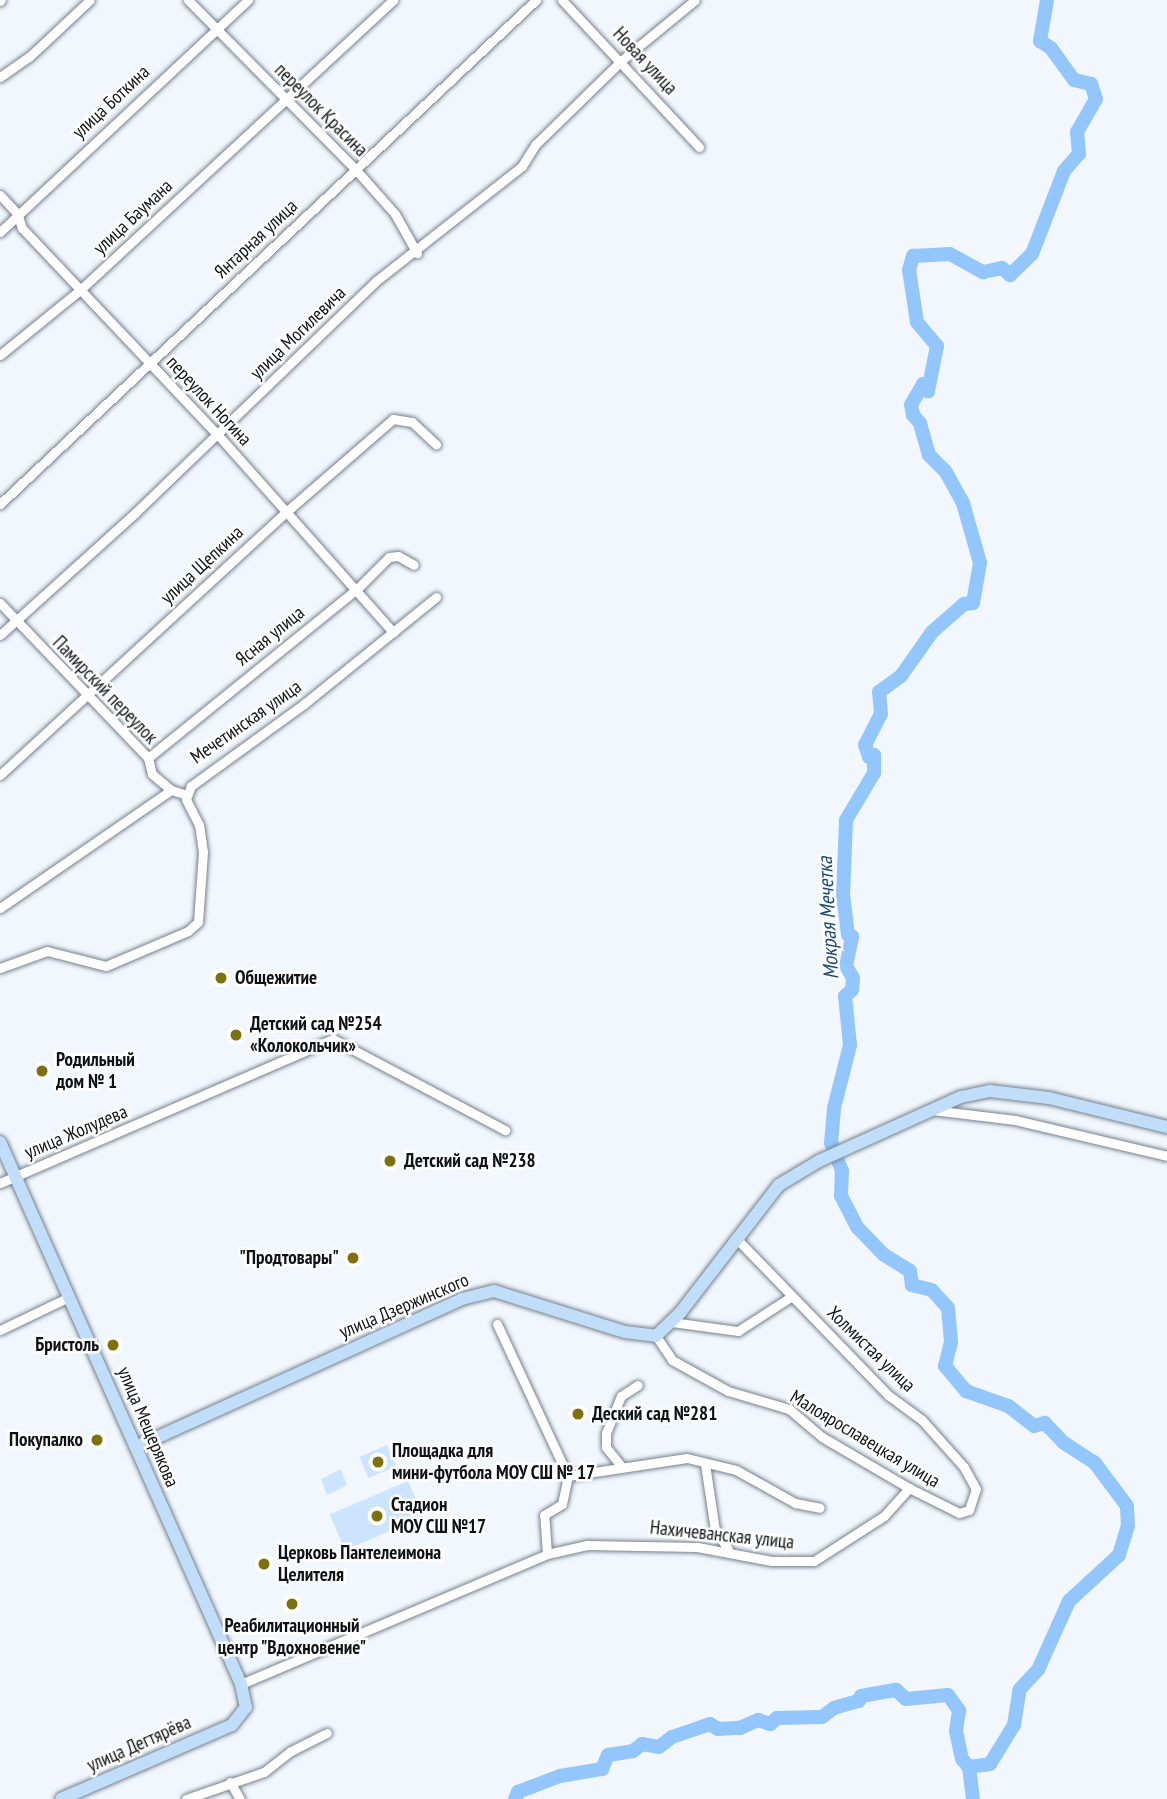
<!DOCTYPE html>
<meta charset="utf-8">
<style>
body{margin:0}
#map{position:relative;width:1167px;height:1799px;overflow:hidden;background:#f2f7fd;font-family:"PT Sans Narrow",sans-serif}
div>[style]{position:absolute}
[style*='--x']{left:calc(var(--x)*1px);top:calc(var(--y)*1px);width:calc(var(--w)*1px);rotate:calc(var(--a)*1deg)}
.green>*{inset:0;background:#cce4fe;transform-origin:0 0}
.river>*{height:14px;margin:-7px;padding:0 7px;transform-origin:7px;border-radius:7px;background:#93c6fc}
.roads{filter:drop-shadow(0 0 2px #76818c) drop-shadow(0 0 2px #76818c)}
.street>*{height:9px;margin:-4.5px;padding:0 4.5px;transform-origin:4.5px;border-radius:4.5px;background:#fff}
.secondary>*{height:12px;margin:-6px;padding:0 6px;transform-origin:6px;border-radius:6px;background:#c0def9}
.dots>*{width:19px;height:19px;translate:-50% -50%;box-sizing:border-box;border:4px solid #fff;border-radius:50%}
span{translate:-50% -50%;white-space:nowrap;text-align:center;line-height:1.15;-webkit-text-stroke:5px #fff;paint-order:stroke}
.street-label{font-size:19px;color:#0e1216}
.poi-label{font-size:19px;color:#0e1216;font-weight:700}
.left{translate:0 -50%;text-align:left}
.right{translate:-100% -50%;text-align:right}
.water-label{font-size:21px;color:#1d4a75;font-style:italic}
</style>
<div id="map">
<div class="green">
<i style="left:387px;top:1445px;width:23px;height:30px;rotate:67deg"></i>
<i style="clip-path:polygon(341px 1469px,347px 1485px,327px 1495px,321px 1479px)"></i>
<i style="left:408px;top:1481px;width:39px;height:85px;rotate:67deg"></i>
</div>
<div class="river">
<i style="--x:969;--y:1767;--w:32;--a:83"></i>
<i style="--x:515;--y:1799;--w:8;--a:-67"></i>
<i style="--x:518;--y:1792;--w:45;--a:-20.9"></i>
<i style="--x:560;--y:1776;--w:43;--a:-9.5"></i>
<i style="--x:602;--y:1769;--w:15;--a:-67"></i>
<i style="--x:608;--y:1755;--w:25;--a:-9"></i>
<i style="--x:633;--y:1751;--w:11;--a:-38"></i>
<i style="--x:642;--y:1744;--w:17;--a:10"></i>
<i style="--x:659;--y:1747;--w:16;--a:-38"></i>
<i style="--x:672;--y:1737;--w:40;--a:-18.9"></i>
<i style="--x:710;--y:1724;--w:9;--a:32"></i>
<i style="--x:718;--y:1729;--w:22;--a:-3"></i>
<i style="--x:740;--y:1728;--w:20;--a:-24"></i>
<i style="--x:758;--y:1720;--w:13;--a:18"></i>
<i style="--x:770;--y:1724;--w:9;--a:-41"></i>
<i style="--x:777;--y:1718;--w:45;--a:-1.3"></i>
<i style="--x:822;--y:1717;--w:15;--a:-37"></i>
<i style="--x:834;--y:1708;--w:26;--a:-16"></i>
<i style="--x:859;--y:1701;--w:5;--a:-68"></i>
<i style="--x:861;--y:1696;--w:36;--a:-10"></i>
<i style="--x:896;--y:1690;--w:13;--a:42"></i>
<i style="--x:906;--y:1699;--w:42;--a:-5.4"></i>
<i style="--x:948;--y:1695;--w:19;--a:54"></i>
<i style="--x:959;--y:1710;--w:21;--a:98"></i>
<i style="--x:956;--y:1731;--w:29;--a:78"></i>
<i style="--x:962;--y:1759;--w:11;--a:49"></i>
<i style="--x:969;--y:1767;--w:21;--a:-8"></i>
<i style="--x:990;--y:1764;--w:46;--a:-58.4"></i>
<i style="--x:1014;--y:1725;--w:36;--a:-81"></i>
<i style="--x:1020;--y:1689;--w:26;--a:-47"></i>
<i style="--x:1038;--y:1670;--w:76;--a:-65.8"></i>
<i style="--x:1069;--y:1601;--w:68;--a:-42.6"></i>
<i style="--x:1119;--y:1555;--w:30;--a:-73"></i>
<i style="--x:1128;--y:1526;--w:20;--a:-93"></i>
<i style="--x:1127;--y:1506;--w:54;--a:-126.7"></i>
<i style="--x:1095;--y:1463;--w:37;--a:-147"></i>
<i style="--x:1064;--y:1443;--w:28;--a:-134"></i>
<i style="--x:1045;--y:1423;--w:11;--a:165"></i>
<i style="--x:1034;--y:1426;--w:33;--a:-142"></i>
<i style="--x:1008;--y:1406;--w:45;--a:-160.3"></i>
<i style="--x:966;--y:1391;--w:33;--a:-130"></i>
<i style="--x:945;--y:1366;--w:25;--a:-76"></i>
<i style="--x:951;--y:1342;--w:34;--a:-95"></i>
<i style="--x:948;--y:1308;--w:24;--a:-132"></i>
<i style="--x:932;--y:1290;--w:21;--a:-166"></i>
<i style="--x:912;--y:1285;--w:14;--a:-98"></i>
<i style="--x:910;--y:1271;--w:31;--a:-148"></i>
<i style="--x:884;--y:1255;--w:39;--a:-134"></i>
<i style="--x:857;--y:1227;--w:35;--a:-117"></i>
<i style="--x:841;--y:1196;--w:25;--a:-88"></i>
<i style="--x:842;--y:1171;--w:30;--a:-111"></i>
<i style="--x:831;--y:1143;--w:35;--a:-85"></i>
<i style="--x:834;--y:1108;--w:65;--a:-75.7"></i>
<i style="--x:850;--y:1045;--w:49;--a:-95.8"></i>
<i style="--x:845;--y:996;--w:9;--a:-41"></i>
<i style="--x:852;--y:990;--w:12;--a:-85"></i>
<i style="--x:853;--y:978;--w:14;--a:-120"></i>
<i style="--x:846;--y:966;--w:30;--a:-78"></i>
<i style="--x:852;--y:937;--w:4;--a:-153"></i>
<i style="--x:848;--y:935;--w:39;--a:-97"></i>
<i style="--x:843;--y:896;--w:76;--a:-87.7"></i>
<i style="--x:846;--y:820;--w:55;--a:-59.2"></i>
<i style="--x:874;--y:773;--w:18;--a:-90"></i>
<i style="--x:874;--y:755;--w:5;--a:158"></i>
<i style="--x:869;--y:757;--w:13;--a:-108"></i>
<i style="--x:865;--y:745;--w:35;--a:-63"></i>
<i style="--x:881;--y:714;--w:22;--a:-95"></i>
<i style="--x:879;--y:692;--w:27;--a:-36"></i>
<i style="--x:901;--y:676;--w:54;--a:-54.8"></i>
<i style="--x:932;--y:632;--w:43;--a:-41.2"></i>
<i style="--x:964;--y:604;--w:9;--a:-6"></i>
<i style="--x:973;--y:603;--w:41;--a:-80.1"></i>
<i style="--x:980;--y:563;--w:62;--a:-105.8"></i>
<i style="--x:963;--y:503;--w:37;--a:-119"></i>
<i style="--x:945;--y:471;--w:23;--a:-135"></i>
<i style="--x:929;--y:455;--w:33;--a:-106"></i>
<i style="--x:920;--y:423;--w:11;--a:-131"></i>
<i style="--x:913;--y:415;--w:10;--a:-101"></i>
<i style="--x:911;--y:405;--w:24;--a:-60"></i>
<i style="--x:923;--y:384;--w:9;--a:54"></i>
<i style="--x:928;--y:391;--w:46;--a:-78.7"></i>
<i style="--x:937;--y:346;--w:31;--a:-130"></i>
<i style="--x:917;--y:322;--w:53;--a:-98.7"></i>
<i style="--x:909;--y:270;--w:15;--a:-74"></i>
<i style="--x:913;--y:256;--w:37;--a:-3"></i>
<i style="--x:950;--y:254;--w:38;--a:29"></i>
<i style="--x:983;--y:272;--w:19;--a:-12"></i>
<i style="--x:1002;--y:268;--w:11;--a:41"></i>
<i style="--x:1010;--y:275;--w:30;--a:-44"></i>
<i style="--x:1032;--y:254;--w:89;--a:-68.9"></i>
<i style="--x:1064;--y:171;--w:23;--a:-49"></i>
<i style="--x:1079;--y:154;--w:22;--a:-95"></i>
<i style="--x:1077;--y:132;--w:38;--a:-60"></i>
<i style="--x:1096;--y:99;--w:16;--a:-108"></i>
<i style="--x:1091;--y:84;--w:17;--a:-167"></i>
<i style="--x:1074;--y:80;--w:39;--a:-126"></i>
<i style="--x:1051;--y:48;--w:13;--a:-148"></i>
<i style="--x:1040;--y:41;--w:42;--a:-80.3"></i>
</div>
<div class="roads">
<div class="street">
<i style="--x:188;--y:0;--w:239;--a:45.3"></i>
<i style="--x:356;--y:170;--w:59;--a:48.4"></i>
<i style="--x:395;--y:214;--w:45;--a:60.6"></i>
<i style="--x:562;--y:0;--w:201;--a:47"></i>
<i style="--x:0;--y:1;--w:1;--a:-45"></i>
<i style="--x:0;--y:77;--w:35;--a:-35"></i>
<i style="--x:29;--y:57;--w:83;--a:-43.1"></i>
<i style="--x:0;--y:195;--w:25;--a:47"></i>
<i style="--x:17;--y:213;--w:16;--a:72"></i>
<i style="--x:22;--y:228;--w:285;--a:46.6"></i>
<i style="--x:218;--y:435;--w:264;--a:48.4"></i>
<i style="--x:0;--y:232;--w:340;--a:-43.1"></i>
<i style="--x:0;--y:355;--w:103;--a:-39.1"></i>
<i style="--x:80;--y:290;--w:427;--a:-42.8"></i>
<i style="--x:0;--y:504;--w:736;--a:-43.24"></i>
<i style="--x:0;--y:603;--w:214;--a:46.3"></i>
<i style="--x:148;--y:758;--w:16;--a:76"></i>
<i style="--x:152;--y:774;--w:25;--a:40"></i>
<i style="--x:171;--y:790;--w:17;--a:17"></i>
<i style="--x:0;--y:635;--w:183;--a:-42.1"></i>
<i style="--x:136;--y:512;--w:333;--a:-43.9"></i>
<i style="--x:376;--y:281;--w:186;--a:-38.2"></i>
<i style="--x:522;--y:166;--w:26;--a:-58"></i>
<i style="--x:536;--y:144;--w:120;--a:-44.3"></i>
<i style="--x:622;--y:60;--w:94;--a:-39.4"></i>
<i style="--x:148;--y:758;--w:269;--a:-39"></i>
<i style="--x:357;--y:589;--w:45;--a:-45"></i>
<i style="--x:389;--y:557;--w:9;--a:-6"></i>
<i style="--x:398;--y:556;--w:18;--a:29"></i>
<i style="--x:0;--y:775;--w:389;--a:-42.6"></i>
<i style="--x:286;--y:512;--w:142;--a:-41"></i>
<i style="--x:393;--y:419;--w:19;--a:9"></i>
<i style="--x:412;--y:422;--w:33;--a:43"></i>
<i style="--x:0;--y:908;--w:208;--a:-34.6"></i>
<i style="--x:0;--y:968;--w:50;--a:-19.9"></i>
<i style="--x:47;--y:951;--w:61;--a:14.3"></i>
<i style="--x:106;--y:966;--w:89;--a:-23.1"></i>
<i style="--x:188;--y:931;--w:13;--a:-42"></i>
<i style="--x:198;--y:922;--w:70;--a:-85.9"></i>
<i style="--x:203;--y:852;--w:27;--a:-98"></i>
<i style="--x:199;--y:825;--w:29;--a:-117"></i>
<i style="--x:186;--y:799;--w:14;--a:-69"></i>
<i style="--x:191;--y:786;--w:140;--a:-36"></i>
<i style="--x:304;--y:704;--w:170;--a:-39"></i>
<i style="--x:932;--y:1110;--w:84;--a:6.9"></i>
<i style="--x:1015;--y:1120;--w:156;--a:13.3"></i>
<i style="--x:0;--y:1183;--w:363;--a:-23.4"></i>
<i style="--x:333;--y:1039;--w:195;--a:27.9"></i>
<i style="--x:672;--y:1322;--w:67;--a:7.8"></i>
<i style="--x:738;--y:1331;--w:64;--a:-32.9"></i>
<i style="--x:497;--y:1324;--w:168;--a:65"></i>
<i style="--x:568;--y:1476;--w:120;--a:-8.6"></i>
<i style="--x:687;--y:1458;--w:50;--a:13.8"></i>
<i style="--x:736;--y:1470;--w:68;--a:29.2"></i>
<i style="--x:795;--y:1503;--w:25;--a:11"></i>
<i style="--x:0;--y:1330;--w:76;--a:-25.6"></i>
<i style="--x:656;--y:1336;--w:29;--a:56"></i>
<i style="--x:672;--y:1360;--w:64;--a:29"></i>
<i style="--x:728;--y:1391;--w:64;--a:16.4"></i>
<i style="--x:789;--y:1409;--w:43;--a:40.3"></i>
<i style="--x:822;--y:1437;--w:101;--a:30.4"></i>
<i style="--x:909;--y:1488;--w:56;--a:26.6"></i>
<i style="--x:959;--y:1513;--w:10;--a:-17"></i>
<i style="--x:969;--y:1510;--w:22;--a:-72"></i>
<i style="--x:976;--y:1489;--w:26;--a:-119"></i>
<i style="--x:963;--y:1466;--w:62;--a:-131.7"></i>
<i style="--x:922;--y:1420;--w:42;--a:-143.7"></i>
<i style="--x:888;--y:1395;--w:219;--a:-134.1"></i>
<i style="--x:705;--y:1464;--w:67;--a:81.4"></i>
<i style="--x:715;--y:1530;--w:23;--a:56"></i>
<i style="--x:622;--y:1467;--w:26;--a:-129"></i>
<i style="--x:606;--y:1447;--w:14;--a:-90"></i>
<i style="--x:606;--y:1433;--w:40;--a:-68"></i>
<i style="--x:621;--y:1396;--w:20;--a:-33"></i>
<i style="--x:547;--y:1554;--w:39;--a:-94"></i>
<i style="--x:544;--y:1515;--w:21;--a:-31"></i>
<i style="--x:562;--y:1504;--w:29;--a:-78"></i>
<i style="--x:241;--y:1684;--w:332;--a:-23"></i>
<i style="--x:547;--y:1554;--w:41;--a:-12.7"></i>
<i style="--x:587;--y:1545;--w:110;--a:1"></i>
<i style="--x:697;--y:1547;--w:76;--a:10.6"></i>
<i style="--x:772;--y:1561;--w:42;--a:0"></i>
<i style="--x:814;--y:1561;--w:83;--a:-32.7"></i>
<i style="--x:884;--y:1516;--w:38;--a:-48"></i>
<i style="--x:230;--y:1782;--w:20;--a:60"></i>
<i style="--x:186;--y:1799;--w:83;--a:-19.1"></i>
<i style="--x:264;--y:1772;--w:34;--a:-38"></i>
<i style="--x:291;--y:1751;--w:40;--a:-26.6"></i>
</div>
<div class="secondary">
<i style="--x:0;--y:1142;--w:593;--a:66.03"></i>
<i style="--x:241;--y:1684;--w:24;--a:78"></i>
<i style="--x:246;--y:1707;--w:23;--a:128"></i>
<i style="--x:232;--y:1725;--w:186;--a:156.6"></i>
<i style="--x:136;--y:1447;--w:358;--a:-24.4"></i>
<i style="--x:462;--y:1299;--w:33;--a:-14"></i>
<i style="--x:494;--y:1291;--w:137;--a:17.4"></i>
<i style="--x:625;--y:1332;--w:31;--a:7"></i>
<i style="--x:656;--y:1336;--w:33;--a:-44"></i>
<i style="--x:680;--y:1313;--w:162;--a:-52.3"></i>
<i style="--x:779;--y:1185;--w:47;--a:-31"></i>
<i style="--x:819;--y:1161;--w:156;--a:-24.3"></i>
<i style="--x:961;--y:1097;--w:30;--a:-12"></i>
<i style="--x:990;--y:1091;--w:59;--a:6.8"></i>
<i style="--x:1049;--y:1098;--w:122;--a:13.8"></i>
</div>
</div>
<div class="dots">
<i style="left:221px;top:978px;background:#7e700f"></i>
<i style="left:236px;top:1035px;background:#7e700f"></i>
<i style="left:42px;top:1071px;background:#7e700f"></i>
<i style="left:390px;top:1161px;background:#7e700f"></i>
<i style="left:353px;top:1258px;background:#7e700f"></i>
<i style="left:113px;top:1345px;background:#7e700f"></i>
<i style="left:578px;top:1414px;background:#7e700f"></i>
<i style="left:97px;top:1440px;background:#7e700f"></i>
<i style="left:378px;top:1462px;background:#7e700f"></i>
<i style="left:377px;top:1516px;background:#7e700f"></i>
<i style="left:264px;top:1564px;background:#7e700f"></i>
<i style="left:292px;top:1604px;background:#7e700f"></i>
</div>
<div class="street-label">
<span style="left:645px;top:61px;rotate:47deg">Новая улица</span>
<span style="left:111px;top:102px;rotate:-43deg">улица Боткина</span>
<span style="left:321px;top:110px;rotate:45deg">переулок Красина</span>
<span style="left:133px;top:217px;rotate:-43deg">улица Баумана</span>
<span style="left:256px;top:239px;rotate:-43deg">Янтарная улица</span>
<span style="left:298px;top:333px;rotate:-44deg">улица Могилевича</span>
<span style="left:209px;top:401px;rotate:47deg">переулок Ногина</span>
<span style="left:202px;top:565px;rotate:-43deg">улица Щепкина</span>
<span style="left:270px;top:636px;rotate:-39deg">Ясная улица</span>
<span style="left:105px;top:690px;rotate:46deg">Памирский переулок</span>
<span style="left:246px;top:722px;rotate:-35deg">Мечетинская улица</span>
<span style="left:76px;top:1132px;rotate:-23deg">улица Жолудева</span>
<span style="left:404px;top:1306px;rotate:-23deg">улица Дзержинского</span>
<span style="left:871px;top:1349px;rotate:44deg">Холмистая улица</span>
<span style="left:148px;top:1427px;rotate:67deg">улица Мещерякова</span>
<span style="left:865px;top:1439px;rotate:31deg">Малоярославецкая улица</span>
<span style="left:722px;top:1535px;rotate:6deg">Нахичеванская улица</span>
<span style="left:139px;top:1744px;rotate:-24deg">улица Дегтярёва</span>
</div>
<div class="poi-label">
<span class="left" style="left:235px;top:978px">Общежитие</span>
<span class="left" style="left:250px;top:1035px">Детский сад №254<br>«Колокольчик»</span>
<span class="left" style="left:56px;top:1071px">Родильный<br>дом № 1</span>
<span class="left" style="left:404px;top:1161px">Детский сад №238</span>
<span class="right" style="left:339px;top:1258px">"Продтовары"</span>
<span class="right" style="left:99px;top:1345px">Бристоль</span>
<span class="left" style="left:592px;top:1414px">Деский сад №281</span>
<span class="right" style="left:83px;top:1440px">Покупалко</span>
<span class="left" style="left:392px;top:1462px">Площадка для<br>мини-футбола МОУ СШ № 17</span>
<span class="left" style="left:391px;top:1516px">Стадион<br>МОУ СШ №17</span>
<span class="left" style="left:278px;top:1564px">Церковь Пантелеимона<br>Целителя</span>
<span style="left:292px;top:1637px">Реабилитационный<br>центр "Вдохновение"</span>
</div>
<div class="water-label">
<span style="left:828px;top:918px;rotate:-93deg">Мокрая Мечетка</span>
</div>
</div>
